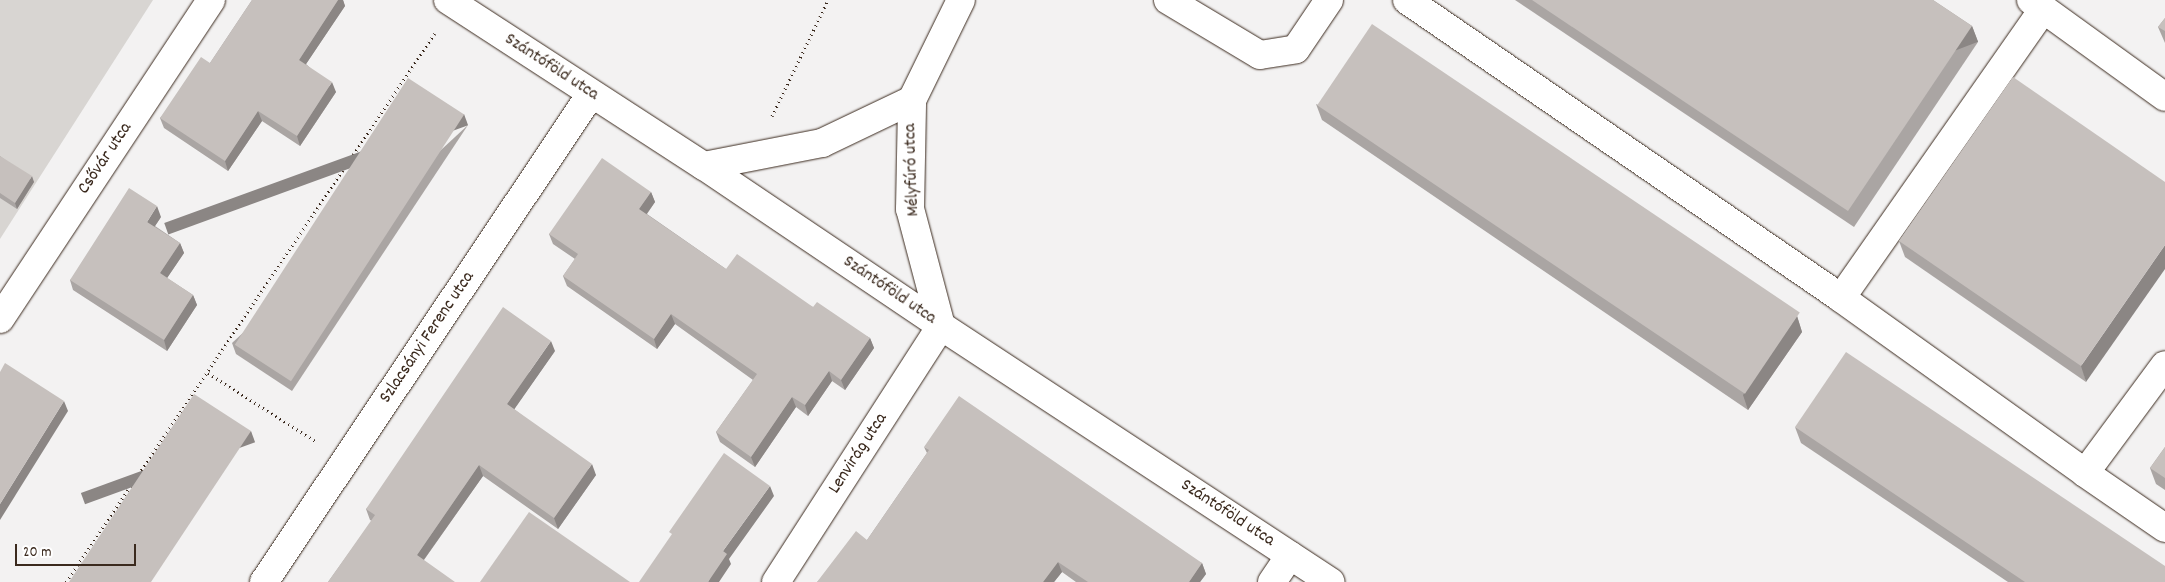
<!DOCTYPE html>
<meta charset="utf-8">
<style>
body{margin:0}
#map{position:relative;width:2165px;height:582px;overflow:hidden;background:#f3f2f2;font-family:Dekko,sans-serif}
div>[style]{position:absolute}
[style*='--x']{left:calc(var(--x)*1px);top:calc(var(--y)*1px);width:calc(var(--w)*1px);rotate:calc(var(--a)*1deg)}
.green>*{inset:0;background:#d8d5d2}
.path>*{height:3px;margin-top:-1.5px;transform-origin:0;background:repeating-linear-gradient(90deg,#3b2a1e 0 1px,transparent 0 5px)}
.roads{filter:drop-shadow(0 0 1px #3b2a1e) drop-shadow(0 0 1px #3b2a1e)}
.minor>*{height:28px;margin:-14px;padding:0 14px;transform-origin:14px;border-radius:14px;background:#fff}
.wall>*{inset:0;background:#aaa5a3}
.shaded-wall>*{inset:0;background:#8b8684;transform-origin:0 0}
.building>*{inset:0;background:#c6c0bd;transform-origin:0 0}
span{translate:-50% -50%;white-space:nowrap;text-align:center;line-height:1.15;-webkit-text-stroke:4px #fff;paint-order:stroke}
.street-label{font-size:18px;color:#3b2a1e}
.scale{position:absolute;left:15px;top:544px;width:121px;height:22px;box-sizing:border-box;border:2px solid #3b2a1e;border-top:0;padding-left:6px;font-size:15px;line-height:18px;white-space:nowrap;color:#3b2a1e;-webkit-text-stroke:4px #fff;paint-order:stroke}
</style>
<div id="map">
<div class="green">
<i style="clip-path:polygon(0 0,153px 0,0 239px)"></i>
</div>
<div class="path">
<i style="--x:772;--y:116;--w:129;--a:-64.2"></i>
<i style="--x:208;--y:373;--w:127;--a:32.4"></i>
<i style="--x:66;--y:582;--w:661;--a:-56.09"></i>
</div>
<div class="roads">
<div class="minor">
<i style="--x:448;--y:0;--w:305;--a:33"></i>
<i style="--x:704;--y:166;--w:286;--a:34"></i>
<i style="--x:941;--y:326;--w:466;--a:33.3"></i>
<i style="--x:1168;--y:0;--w:107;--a:30.9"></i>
<i style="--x:1260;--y:55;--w:36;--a:-9"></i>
<i style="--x:1296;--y:49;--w:59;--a:-56"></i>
<i style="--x:1407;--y:0;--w:526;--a:34.47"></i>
<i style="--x:1841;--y:298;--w:300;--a:35.6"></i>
<i style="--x:2085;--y:473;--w:134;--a:-53.5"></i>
<i style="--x:2031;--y:0;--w:165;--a:35.9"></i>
<i style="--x:704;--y:166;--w:120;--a:-11"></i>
<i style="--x:822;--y:143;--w:100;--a:-25.5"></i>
<i style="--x:1841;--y:298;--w:353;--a:-55"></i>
<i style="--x:0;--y:319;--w:382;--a:-56.5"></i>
<i style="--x:941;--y:326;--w:121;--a:-104.8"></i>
<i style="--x:910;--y:209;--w:109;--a:-88.9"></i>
<i style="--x:912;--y:100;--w:111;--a:-63.9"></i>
<i style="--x:2085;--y:473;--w:97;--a:34.5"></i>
<i style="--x:264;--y:582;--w:587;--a:-56.17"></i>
<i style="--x:776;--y:582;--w:305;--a:-57.2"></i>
<i style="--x:1272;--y:582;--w:32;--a:-56"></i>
</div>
</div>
<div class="wall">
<i style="clip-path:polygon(252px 0,343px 0,345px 6px,306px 64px,336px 92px,300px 146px,262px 121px,228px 171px,164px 128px,160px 118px,210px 63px)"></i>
<i style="clip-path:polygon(1515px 0,1933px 0,1972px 26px,1978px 42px,1854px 227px)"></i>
<i style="clip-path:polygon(2165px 18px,2165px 43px,2158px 27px)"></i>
<i style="clip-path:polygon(2013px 77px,2086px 382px,1905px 257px,1899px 241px)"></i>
<i style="clip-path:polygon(1316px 104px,1797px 316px,1802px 332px,1748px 410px,1322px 120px)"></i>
<i style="clip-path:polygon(468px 125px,292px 391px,236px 354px,232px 343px)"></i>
<i style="clip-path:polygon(0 156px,34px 182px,17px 209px,0 198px)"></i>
<i style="clip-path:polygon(651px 192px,655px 202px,647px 214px,726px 269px,813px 307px,870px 338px,874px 348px,845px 390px,832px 381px,808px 416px,796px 407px,755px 467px,720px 442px,716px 432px,753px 380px,675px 324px,657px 349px,567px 286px,563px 276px,575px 259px,553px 244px,549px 234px)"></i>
<i style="clip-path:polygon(161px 217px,155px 226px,180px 243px,184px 253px,167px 278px,193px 295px,197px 305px,167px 351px,73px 290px,70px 280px)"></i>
<i style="clip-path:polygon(555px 351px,514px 409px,596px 475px,558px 529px,483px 476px,424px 560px,328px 582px,372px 521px,370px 520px,366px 509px)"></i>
<i style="clip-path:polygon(1795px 427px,2165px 582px,2008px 582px,1801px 443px)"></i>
<i style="clip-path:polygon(924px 447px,1202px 563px,1206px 574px,1200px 582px,1076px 582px,1062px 572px,1054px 582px,817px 582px,867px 540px,927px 453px)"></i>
<i style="clip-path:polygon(2165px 447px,2165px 490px,2156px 484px,2150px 468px)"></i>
</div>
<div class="shaded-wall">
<i style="clip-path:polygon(338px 0,343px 0,345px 6px,302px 70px,299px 60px)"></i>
<i style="left:1972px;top:26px;width:17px;height:223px;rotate:69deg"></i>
<i style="clip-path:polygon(332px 82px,336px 92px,300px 146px,297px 136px)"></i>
<i style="clip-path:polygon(258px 111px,262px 121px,228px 171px,225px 161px)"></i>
<i style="left:464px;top:114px;width:12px;height:319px;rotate:70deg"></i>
<i style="clip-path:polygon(32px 176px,34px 182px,17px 209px,15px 203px)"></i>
<i style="clip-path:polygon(651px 192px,655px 202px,643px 219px,639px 209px)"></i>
<i style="clip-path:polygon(157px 206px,161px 217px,151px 232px,147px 222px)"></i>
<i style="clip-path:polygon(180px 243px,184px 253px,163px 284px,160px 273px)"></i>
<i style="clip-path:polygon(2165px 245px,2165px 269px,2086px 382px,2081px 366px)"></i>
<i style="clip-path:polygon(193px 295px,197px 305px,167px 351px,164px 340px)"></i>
<i style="clip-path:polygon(671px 314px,675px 324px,657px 349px,654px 339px)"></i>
<i style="clip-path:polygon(1797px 316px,1802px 332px,1748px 410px,1743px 395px)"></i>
<i style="clip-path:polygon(870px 338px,874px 348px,845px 390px,841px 380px)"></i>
<i style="clip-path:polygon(551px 341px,555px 351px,511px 414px,507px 404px)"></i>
<i style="clip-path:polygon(829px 371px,832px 381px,808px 416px,805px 405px)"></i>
<i style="clip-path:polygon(792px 397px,796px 407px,755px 467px,751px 457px)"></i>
<i style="clip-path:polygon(64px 401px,68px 411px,0 520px,0 504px)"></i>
<i style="left:251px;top:431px;width:12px;height:181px;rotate:70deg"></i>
<i style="clip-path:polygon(592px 464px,596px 475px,558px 529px,554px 518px)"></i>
<i style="clip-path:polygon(479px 465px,483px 476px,420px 565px,417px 555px)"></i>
<i style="clip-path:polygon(770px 486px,774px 496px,729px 559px,731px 564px,719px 582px,708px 582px,723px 551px)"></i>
<i style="clip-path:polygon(1058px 562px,1062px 572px,1054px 582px,1043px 582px)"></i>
<i style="clip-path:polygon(1202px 563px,1206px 574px,1200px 582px,1189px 582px)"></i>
</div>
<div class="building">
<i style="clip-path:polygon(252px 0,338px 0,299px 60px,332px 82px,297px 136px,258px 111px,225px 161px,160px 118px,201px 57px,210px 63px)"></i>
<i style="clip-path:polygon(1532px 0,1933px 0,1972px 26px,1848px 211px)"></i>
<i style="clip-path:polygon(2165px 18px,2165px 31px,2158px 27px)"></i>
<i style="left:1372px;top:24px;width:516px;height:98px;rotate:34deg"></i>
<i style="clip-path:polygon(2013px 77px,2165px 182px,2165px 245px,2081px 366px,1899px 241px)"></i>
<i style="left:408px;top:78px;width:67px;height:318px;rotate:33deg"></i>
<i style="clip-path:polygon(0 156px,32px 176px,15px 203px,0 193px)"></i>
<i style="clip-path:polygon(602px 158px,651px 192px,639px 209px,726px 269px,737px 254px,813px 307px,817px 302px,870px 338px,841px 380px,829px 371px,805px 405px,792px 397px,751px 457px,716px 432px,757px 374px,671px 314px,654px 339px,563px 276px,578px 254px,549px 234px)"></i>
<i style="clip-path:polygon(129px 188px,157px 206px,147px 222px,180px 243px,160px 273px,193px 295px,164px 340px,70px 280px)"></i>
<i style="clip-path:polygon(503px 307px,551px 341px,507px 404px,592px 464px,554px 518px,479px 465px,417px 555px,455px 582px,328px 582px,375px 515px,366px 509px)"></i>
<i style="clip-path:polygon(1846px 352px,2165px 566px,2165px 582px,2025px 582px,1795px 427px)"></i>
<i style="clip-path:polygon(5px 363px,64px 401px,0 504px,0 372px)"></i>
<i style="clip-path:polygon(194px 394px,251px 431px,151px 582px,69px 582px)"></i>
<i style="clip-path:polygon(959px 396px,1202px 563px,1189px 582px,1088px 582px,1058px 562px,1043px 582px,817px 582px,856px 531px,867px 540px,929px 450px,924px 447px)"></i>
<i style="clip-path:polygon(2165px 447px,2165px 478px,2150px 468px)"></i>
<i style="clip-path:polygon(724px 453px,770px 486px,723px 551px,727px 554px,708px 582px,639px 582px,672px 534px,669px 532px)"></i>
<i style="clip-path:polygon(529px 512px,630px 582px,480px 582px)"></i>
</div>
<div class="street-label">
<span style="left:551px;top:68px;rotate:33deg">Szántóföld utca</span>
<span style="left:106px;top:159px;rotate:-56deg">Csővár utca</span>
<span style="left:913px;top:170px;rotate:-92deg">Mélyfúró utca</span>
<span style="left:889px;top:291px;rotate:34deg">Szántóföld utca</span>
<span style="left:428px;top:338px;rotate:-56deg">Szlacsányi Ferenc utca</span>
<span style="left:859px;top:454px;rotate:-57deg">Lenvirág utca</span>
<span style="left:1227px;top:514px;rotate:33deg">Szántóföld utca</span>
</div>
<div class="scale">20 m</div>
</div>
